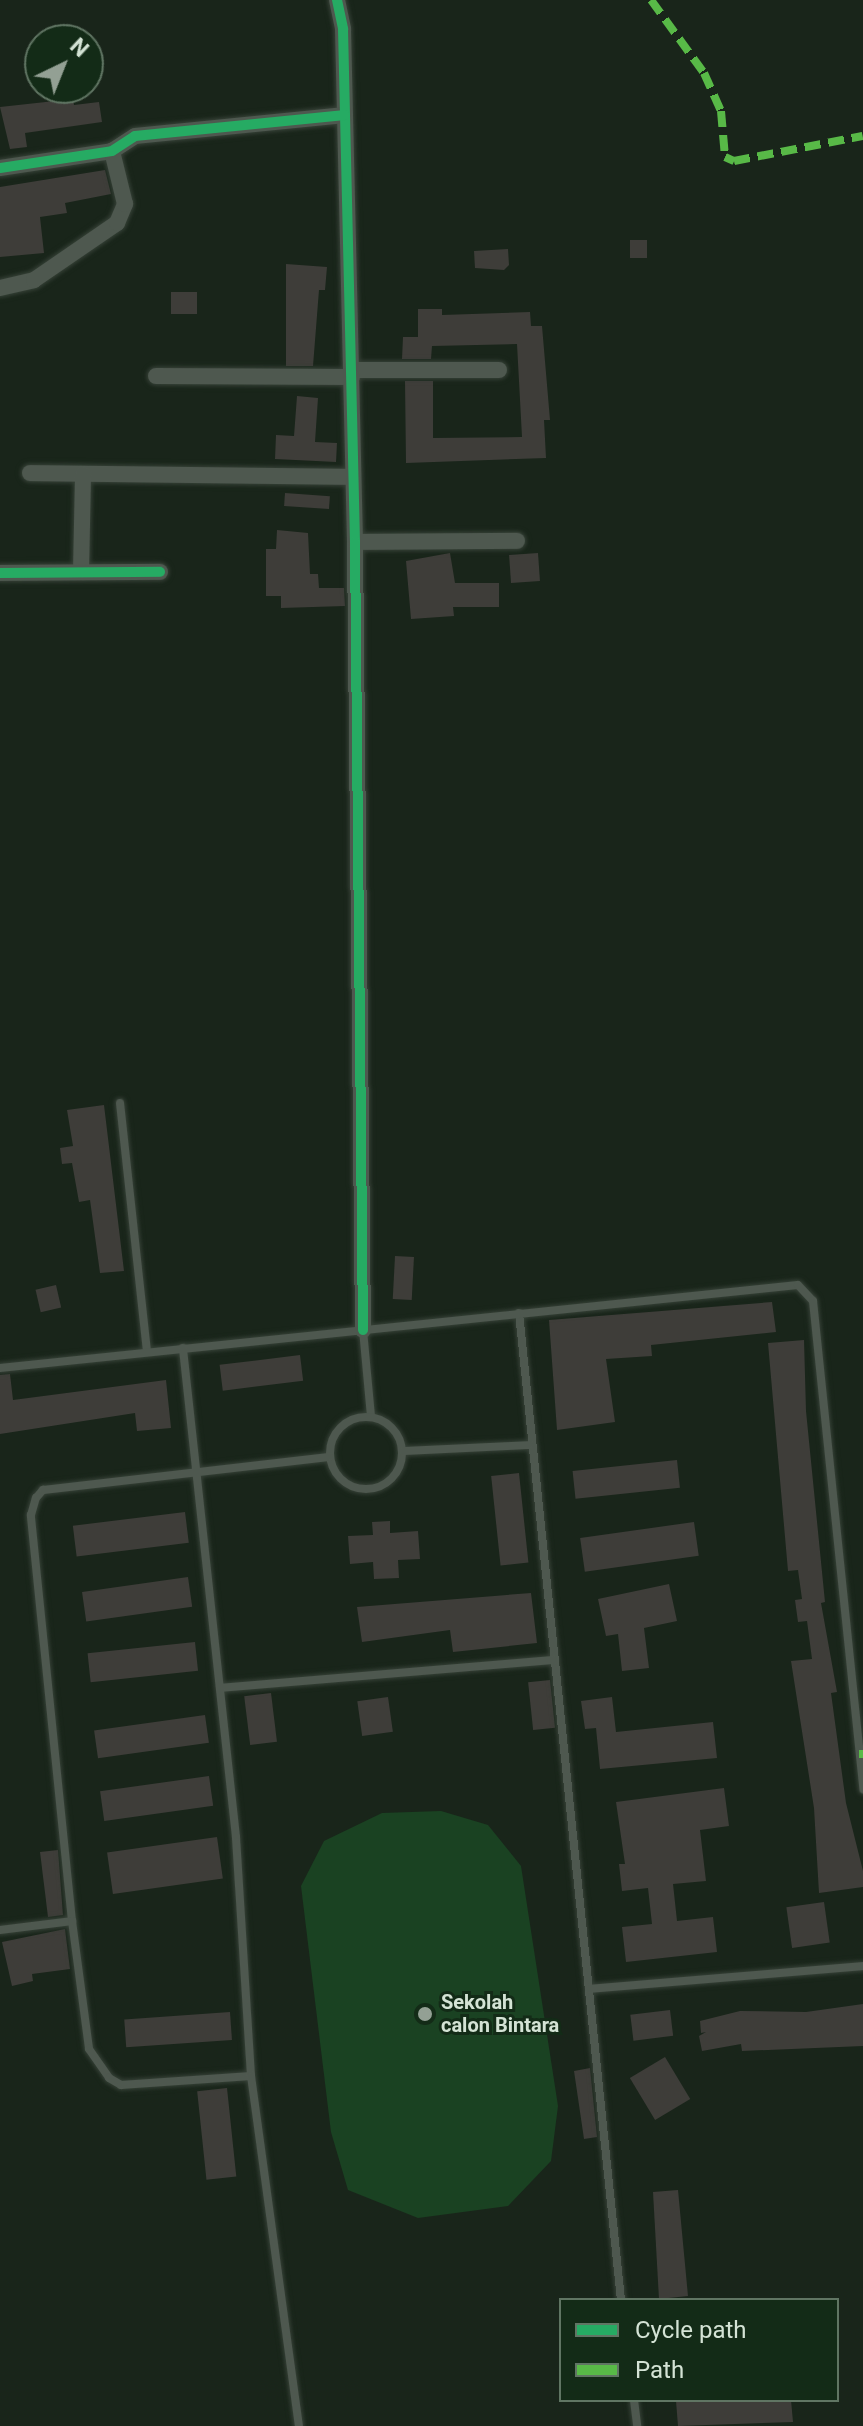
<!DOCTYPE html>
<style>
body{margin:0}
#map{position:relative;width:863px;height:2426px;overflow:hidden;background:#19251a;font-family:Roboto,sans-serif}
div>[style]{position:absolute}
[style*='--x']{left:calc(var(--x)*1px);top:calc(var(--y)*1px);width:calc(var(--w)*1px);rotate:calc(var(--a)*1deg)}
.green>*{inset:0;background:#1a4222}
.building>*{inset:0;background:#3e3d39;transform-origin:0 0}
.roads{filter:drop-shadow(0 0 2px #364137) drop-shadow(0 0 2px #364137)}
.lane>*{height:8px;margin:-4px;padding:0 4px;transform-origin:4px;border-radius:4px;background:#4e584f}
.lane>.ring{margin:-4px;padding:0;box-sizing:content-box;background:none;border:8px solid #4e584f;border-radius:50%}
.street>*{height:16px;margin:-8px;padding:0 8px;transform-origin:8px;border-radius:8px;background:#4e584f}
.quiet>*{height:8px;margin-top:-4px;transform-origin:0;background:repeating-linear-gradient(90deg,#58b947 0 16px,transparent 0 24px)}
.cycleway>*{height:10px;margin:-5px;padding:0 5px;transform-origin:5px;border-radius:5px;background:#26ab63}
.dots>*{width:22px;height:22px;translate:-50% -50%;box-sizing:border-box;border:4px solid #132b17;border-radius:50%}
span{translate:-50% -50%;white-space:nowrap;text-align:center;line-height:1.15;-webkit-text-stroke:6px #132b17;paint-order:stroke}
.poi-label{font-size:20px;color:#d4e3d5;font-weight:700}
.left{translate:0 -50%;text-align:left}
.legend{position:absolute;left:559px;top:2298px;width:280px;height:104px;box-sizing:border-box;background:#132b17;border:2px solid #607563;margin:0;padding:10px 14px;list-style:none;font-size:24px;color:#d4e3d5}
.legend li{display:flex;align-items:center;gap:16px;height:40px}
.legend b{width:40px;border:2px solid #607563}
.north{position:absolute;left:24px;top:24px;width:80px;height:80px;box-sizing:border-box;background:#132b17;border:2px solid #607563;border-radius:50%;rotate:43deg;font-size:22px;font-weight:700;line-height:32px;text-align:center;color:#d4e3d5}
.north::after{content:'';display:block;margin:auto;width:28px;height:36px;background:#93a094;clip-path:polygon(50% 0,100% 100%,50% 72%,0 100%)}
</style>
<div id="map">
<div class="green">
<i style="clip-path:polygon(441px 1811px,488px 1825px,521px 1866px,558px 2106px,551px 2161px,508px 2206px,418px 2218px,348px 2190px,331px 2132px,301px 1886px,324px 1841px,382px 1813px)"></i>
</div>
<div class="building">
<i style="clip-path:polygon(73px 99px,74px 105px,99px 102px,102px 122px,25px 133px,27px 147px,10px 149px,0 107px)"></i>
<i style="clip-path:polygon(105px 170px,111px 194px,65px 203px,67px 213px,40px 217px,44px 253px,0 257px,0 187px)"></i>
<i style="left:630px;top:240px;width:17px;height:18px"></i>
<i style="clip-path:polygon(508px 249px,509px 265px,504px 270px,475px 268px,474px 251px)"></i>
<i style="clip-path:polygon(286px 264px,327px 267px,325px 290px,319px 290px,313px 366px,286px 366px)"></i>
<i style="left:171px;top:292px;width:26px;height:22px"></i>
<i style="clip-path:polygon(418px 309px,442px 309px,442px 315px,530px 312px,531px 326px,542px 326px,550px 420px,544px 420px,546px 458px,406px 463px,405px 381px,433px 381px,433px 438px,522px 437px,517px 344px,432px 346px,431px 359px,402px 359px,403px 337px,418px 337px)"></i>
<i style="clip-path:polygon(297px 396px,318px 398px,315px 442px,337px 443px,336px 462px,275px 459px,276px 435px,294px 436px)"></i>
<i style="left:285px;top:493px;width:45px;height:13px;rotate:4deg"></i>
<i style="clip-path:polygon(277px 530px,308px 533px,310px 574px,318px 574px,319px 588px,344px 588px,345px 606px,281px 608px,281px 596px,266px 596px,266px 549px,276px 549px)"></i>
<i style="clip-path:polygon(450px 553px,455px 583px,499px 583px,499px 607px,453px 607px,454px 616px,411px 619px,406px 561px)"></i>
<i style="left:538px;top:553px;width:28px;height:29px;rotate:86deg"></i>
<i style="clip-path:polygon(104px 1105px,124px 1271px,100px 1273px,90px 1200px,79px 1202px,72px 1163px,62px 1164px,60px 1148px,73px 1146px,67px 1110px)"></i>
<i style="left:395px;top:1256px;width:19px;height:43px;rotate:3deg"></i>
<i style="left:56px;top:1285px;width:23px;height:21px;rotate:77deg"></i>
<i style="clip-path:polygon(772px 1302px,776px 1332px,651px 1345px,652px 1356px,606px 1359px,615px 1422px,557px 1430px,549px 1320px)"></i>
<i style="clip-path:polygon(804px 1340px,806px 1411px,825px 1602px,821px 1603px,837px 1692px,831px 1693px,846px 1803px,863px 1871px,863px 1887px,819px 1893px,814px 1808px,791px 1661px,812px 1659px,807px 1621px,798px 1622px,795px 1600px,802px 1599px,798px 1570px,788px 1571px,768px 1343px)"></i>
<i style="left:300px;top:1355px;width:26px;height:81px;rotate:83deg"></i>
<i style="clip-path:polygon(10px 1374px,13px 1400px,166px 1380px,171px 1428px,137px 1431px,135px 1413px,0 1434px,0 1375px)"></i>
<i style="left:677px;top:1460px;width:28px;height:105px;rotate:84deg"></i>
<i style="left:519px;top:1473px;width:90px;height:28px;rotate:84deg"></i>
<i style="left:185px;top:1512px;width:31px;height:113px;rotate:83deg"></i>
<i style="clip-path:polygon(390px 1521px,390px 1533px,418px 1531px,420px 1559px,398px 1560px,399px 1578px,374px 1579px,373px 1562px,350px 1564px,348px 1536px,373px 1535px,372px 1522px)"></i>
<i style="left:694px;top:1522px;width:34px;height:115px;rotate:82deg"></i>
<i style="left:188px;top:1577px;width:30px;height:107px;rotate:82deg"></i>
<i style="clip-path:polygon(669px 1584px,677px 1621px,644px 1628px,649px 1668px,622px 1671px,618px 1634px,606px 1636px,598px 1599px)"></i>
<i style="clip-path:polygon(531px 1593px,537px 1643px,453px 1652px,450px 1630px,362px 1642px,357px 1607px)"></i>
<i style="left:195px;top:1642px;width:29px;height:108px;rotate:84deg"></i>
<i style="left:550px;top:1680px;width:48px;height:22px;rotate:84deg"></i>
<i style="left:271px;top:1693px;width:49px;height:27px;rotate:83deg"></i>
<i style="left:388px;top:1697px;width:35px;height:31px;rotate:82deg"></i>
<i style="clip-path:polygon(612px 1697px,616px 1732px,713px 1722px,717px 1758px,600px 1769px,596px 1728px,585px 1729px,581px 1701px)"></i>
<i style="left:205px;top:1715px;width:28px;height:112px;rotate:82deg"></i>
<i style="left:209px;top:1776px;width:30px;height:110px;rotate:82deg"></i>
<i style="clip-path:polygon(724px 1788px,729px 1826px,700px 1830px,706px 1881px,673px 1884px,677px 1921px,713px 1917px,717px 1952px,626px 1962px,622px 1927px,652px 1924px,648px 1888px,622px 1891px,619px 1864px,625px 1864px,616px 1802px)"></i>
<i style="left:217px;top:1837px;width:42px;height:111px;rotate:82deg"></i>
<i style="clip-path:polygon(58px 1850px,63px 1915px,48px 1917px,40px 1852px)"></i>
<i style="left:824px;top:1902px;width:41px;height:38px;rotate:82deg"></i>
<i style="clip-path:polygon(65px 1929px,70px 1969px,32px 1974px,33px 1981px,12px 1986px,2px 1942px)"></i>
<i style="clip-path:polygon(863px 2004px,863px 2046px,742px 2051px,741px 2044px,702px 2051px,699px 2036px,706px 2032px,701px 2033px,700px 2021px,740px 2011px,806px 2012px)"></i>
<i style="left:670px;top:2010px;width:26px;height:40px;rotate:83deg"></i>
<i style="left:230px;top:2012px;width:28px;height:106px;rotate:86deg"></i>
<i style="left:665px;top:2057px;width:49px;height:41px;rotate:59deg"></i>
<i style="clip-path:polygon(590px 2068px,597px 2137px,584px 2139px,574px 2071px)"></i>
<i style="left:227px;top:2088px;width:89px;height:30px;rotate:84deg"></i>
<i style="clip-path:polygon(678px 2190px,688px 2296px,659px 2299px,653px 2192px)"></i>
<i style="clip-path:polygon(690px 2400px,791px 2400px,793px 2422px,678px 2426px,676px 2401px)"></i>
</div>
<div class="roads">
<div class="lane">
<i style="--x:120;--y:1103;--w:250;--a:83.8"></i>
<i style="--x:519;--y:1313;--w:992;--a:84.1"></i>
<i style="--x:363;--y:1330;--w:86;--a:84.7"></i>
<i style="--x:0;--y:1368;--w:802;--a:-5.94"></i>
<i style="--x:798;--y:1285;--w:22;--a:47"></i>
<i style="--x:813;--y:1301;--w:491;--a:84.1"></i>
<i class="ring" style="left:330px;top:1417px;width:64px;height:64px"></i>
<i style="--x:403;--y:1451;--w:126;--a:-2.7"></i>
<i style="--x:220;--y:1688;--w:336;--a:-4.8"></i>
<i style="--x:72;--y:1921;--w:408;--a:-95.8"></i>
<i style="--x:31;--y:1515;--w:18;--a:-74"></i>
<i style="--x:36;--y:1498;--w:11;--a:-49"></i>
<i style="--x:43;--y:1490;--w:288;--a:-6.6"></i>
<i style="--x:0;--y:1930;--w:73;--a:-7.1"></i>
<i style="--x:72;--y:1921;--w:129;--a:82.4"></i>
<i style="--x:89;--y:2049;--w:35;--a:55"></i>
<i style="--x:109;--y:2078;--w:14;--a:30"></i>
<i style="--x:121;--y:2085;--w:130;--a:-4"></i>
<i style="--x:251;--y:2076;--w:239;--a:-93.6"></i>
<i style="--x:236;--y:1837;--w:492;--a:-96.2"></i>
<i style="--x:589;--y:1989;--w:275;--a:-4.8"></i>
<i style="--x:251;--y:2076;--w:353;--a:82.2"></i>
<i style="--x:634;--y:2400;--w:26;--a:83"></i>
</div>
<div class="street">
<i style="--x:337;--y:0;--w:30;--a:78"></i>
<i style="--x:343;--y:29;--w:513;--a:88.66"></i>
<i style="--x:355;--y:542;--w:788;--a:89.42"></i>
<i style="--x:0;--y:168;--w:113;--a:-8.6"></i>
<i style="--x:112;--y:151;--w:27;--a:-33"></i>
<i style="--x:135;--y:136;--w:211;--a:-5.7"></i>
<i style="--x:0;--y:288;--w:35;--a:-13"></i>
<i style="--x:34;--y:280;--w:101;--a:-34.5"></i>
<i style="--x:117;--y:223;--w:21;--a:-67"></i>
<i style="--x:125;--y:204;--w:55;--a:-103.8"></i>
<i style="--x:351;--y:370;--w:148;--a:0"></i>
<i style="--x:156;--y:376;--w:196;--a:0.3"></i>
<i style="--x:30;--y:473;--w:323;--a:0.7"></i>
<i style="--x:355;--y:542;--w:162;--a:-0.4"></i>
<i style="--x:81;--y:572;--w:98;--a:-88.8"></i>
<i style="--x:0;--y:573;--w:160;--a:-0.4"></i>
</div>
</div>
<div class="quiet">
<i style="--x:651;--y:0;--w:90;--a:54"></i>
<i style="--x:704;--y:73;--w:42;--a:65.9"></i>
<i style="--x:721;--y:111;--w:46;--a:85"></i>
<i style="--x:725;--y:157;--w:10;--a:24"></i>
<i style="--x:734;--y:161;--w:131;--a:-11"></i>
<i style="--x:859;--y:1754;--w:4;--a:0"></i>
</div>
<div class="cycleway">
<i style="--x:337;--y:0;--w:30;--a:78"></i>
<i style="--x:343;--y:29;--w:513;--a:88.66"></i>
<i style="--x:355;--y:542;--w:788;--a:89.42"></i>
<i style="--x:0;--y:168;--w:113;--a:-8.6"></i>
<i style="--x:112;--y:151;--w:27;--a:-33"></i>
<i style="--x:135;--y:136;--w:211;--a:-5.7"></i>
<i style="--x:0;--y:573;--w:160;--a:-0.4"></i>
</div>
<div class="dots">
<i style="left:425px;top:2014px;background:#93a094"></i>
</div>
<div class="poi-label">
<span class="left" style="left:441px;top:2014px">Sekolah<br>calon Bintara</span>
</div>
<ul class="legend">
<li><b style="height:10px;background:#26ab63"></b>Cycle path</li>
<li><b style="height:10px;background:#58b947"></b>Path</li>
</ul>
<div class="north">N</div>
</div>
